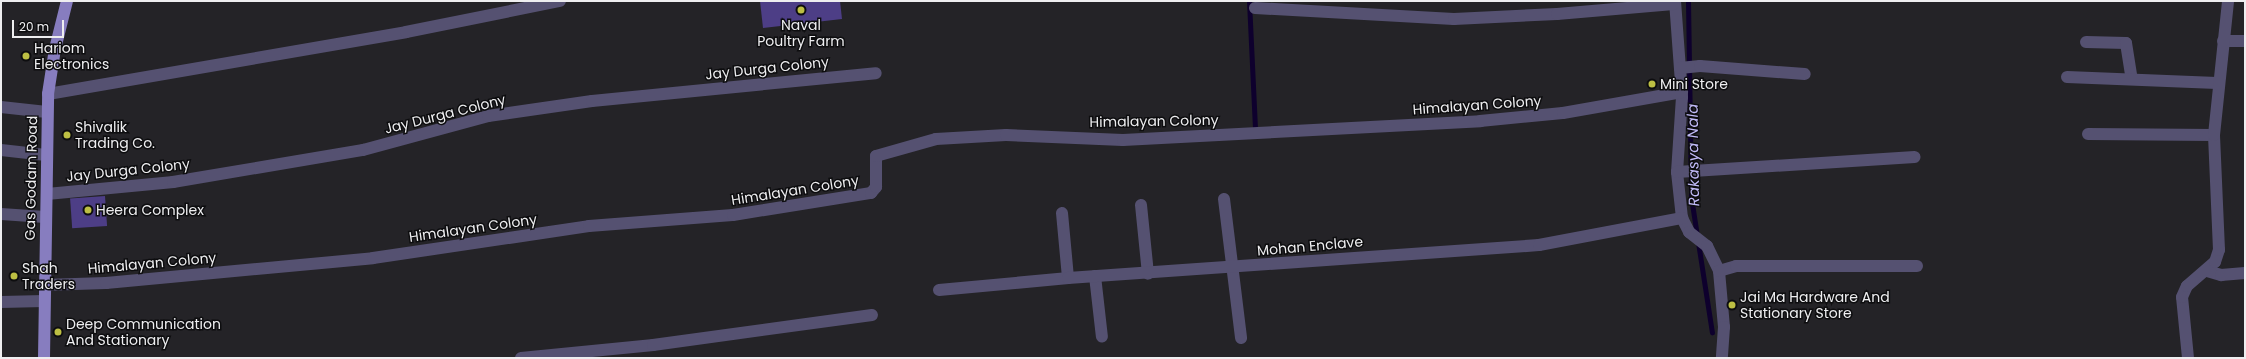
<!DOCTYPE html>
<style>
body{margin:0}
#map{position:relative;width:2246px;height:359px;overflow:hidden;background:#242327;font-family:Poppins,sans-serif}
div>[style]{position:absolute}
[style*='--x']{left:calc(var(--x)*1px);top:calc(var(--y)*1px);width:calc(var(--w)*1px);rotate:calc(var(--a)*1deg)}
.stream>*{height:5px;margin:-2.5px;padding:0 2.5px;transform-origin:2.5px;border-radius:2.5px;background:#0e002d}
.building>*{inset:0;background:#4d3e86;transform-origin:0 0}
.minor>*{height:12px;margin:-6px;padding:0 6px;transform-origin:6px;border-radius:6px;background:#555171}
.major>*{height:12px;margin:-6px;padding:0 6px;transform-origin:6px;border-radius:6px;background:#877dbf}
.dots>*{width:11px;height:11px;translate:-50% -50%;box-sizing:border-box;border:2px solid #0d0d0f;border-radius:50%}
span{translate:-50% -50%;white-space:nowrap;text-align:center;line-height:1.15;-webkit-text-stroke:3px #0d0d0f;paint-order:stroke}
.poi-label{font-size:14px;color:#eeeef0}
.left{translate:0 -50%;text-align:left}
.street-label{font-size:14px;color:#eeeef0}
.water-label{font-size:15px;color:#c1baf8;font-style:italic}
.frame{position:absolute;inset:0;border:2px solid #eeeef0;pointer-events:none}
.scale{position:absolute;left:12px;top:20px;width:52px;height:18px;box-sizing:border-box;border:2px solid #eeeef0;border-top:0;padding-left:5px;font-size:12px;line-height:14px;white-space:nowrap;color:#eeeef0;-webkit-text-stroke:3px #0d0d0f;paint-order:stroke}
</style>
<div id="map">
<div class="stream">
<i style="--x:1249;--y:1;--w:126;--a:87.3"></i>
<i style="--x:1688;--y:1;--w:196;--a:89.1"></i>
<i style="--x:1691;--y:197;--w:137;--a:81.2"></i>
</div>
<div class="building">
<i style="clip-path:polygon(760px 1px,840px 1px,842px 19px,763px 28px)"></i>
<i style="left:105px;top:196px;width:30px;height:35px;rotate:86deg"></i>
</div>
<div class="minor">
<i style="--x:1675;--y:1;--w:96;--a:85.8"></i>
<i style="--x:1682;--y:97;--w:75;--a:93.8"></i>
<i style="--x:1677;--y:172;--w:46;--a:83.8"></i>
<i style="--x:1682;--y:218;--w:16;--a:63"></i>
<i style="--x:1689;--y:232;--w:23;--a:38"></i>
<i style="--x:1707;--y:246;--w:28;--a:64"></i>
<i style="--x:1719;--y:271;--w:56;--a:84.9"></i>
<i style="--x:1724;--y:327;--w:31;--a:94"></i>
<i style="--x:1255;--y:8;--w:199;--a:3.2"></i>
<i style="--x:1454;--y:19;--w:103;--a:-2.8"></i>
<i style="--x:1557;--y:14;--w:117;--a:-4.9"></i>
<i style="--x:2223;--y:41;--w:22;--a:0"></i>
<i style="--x:2086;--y:42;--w:40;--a:1.4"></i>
<i style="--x:2126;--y:43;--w:36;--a:81"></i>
<i style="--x:1680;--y:68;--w:20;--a:-6"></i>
<i style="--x:1700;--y:66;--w:105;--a:4.4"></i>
<i style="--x:2067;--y:77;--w:150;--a:2.3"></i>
<i style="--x:48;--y:94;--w:363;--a:-9.8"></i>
<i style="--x:406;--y:32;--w:157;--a:-11.4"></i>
<i style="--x:1;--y:107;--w:46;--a:6.2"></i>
<i style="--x:2088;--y:134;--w:126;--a:0.5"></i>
<i style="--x:1;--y:150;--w:45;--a:6.3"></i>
<i style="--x:1677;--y:172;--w:238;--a:-3.6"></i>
<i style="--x:47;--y:194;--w:127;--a:-5.4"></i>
<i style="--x:173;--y:182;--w:193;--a:-9.6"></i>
<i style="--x:363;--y:150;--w:130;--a:-15.2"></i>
<i style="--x:488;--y:116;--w:105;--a:-8.2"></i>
<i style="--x:592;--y:101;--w:285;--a:-5.6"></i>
<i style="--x:1224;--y:199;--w:140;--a:83"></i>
<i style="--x:1141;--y:205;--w:69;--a:84.2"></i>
<i style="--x:1062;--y:213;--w:65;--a:84.7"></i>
<i style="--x:1;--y:214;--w:44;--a:3.9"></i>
<i style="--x:1719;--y:271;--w:18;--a:-16"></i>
<i style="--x:1736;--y:266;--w:181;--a:0"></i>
<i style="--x:2207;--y:271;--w:15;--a:16"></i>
<i style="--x:2221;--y:275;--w:24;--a:-5"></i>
<i style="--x:1095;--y:276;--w:61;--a:83.5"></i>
<i style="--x:44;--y:285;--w:62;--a:-1.8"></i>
<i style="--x:106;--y:283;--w:268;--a:-5.3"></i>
<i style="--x:373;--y:258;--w:218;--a:-8.4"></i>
<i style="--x:589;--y:226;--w:144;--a:-4.4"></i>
<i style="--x:733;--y:215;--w:140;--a:-9.1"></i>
<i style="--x:871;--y:193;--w:8;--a:-50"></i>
<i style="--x:876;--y:187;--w:31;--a:-90"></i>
<i style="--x:876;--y:156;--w:62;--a:-15.8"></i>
<i style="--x:936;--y:139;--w:70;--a:-3.3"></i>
<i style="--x:1006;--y:135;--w:117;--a:2.4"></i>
<i style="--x:1123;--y:140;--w:358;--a:-3"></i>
<i style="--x:1480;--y:121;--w:83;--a:-5.5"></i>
<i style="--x:1563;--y:113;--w:121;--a:-10"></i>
<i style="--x:939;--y:290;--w:130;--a:-5.3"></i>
<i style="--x:1068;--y:278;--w:472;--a:-4"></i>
<i style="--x:1539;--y:245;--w:146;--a:-10.7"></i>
<i style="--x:1;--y:302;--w:43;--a:-1.3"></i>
<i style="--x:521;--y:358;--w:133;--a:-5.6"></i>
<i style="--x:653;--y:345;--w:221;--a:-7.8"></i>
<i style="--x:2188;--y:358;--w:61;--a:-95.6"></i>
<i style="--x:2182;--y:297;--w:12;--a:-66"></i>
<i style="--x:2187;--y:286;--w:37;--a:-41"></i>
<i style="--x:2215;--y:262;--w:13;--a:-72"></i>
<i style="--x:2219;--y:250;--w:115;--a:-92.5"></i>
<i style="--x:2214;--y:135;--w:135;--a:-84"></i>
</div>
<div class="major">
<i style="--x:44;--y:358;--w:264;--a:-89.1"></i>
<i style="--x:48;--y:94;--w:46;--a:-81.2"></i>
<i style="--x:55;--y:49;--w:49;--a:-76"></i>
</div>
<div class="dots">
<i style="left:801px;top:10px;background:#bdbf43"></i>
<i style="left:26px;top:56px;background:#bdbf43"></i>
<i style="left:1652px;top:84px;background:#bdbf43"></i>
<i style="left:67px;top:135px;background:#bdbf43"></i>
<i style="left:88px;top:210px;background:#bdbf43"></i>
<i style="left:14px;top:276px;background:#bdbf43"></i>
<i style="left:1732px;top:305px;background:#bdbf43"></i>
<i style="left:58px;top:332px;background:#bdbf43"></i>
</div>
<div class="poi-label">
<span style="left:801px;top:33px">Naval<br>Poultry Farm</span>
<span class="left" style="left:34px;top:56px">Hariom<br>Electronics</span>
<span class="left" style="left:1660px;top:84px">Mini Store</span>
<span class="left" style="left:75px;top:135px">Shivalik<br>Trading Co.</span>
<span class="left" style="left:96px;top:210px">Heera Complex</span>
<span class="left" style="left:22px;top:276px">Shah<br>Traders</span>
<span class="left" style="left:1740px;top:305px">Jai Ma Hardware And<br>Stationary Store</span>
<span class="left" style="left:66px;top:332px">Deep Communication<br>And Stationary</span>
</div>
<div class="street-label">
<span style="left:767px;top:68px;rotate:-6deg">Jay Durga Colony</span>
<span style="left:1477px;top:105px;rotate:-4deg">Himalayan Colony</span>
<span style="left:445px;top:114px;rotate:-14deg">Jay Durga Colony</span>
<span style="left:1154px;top:121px;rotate:-1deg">Himalayan Colony</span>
<span style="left:128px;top:170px;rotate:-6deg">Jay Durga Colony</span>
<span style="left:31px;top:178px;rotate:-89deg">Gas Godam Road</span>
<span style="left:795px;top:190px;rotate:-9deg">Himalayan Colony</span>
<span style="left:473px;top:228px;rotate:-8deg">Himalayan Colony</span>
<span style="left:1310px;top:246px;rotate:-5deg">Mohan Enclave</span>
<span style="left:152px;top:263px;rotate:-5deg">Himalayan Colony</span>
</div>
<div class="water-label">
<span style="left:1693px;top:155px;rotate:-91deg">Rakasya Nala</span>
</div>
<div class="frame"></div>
<div class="scale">20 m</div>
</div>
